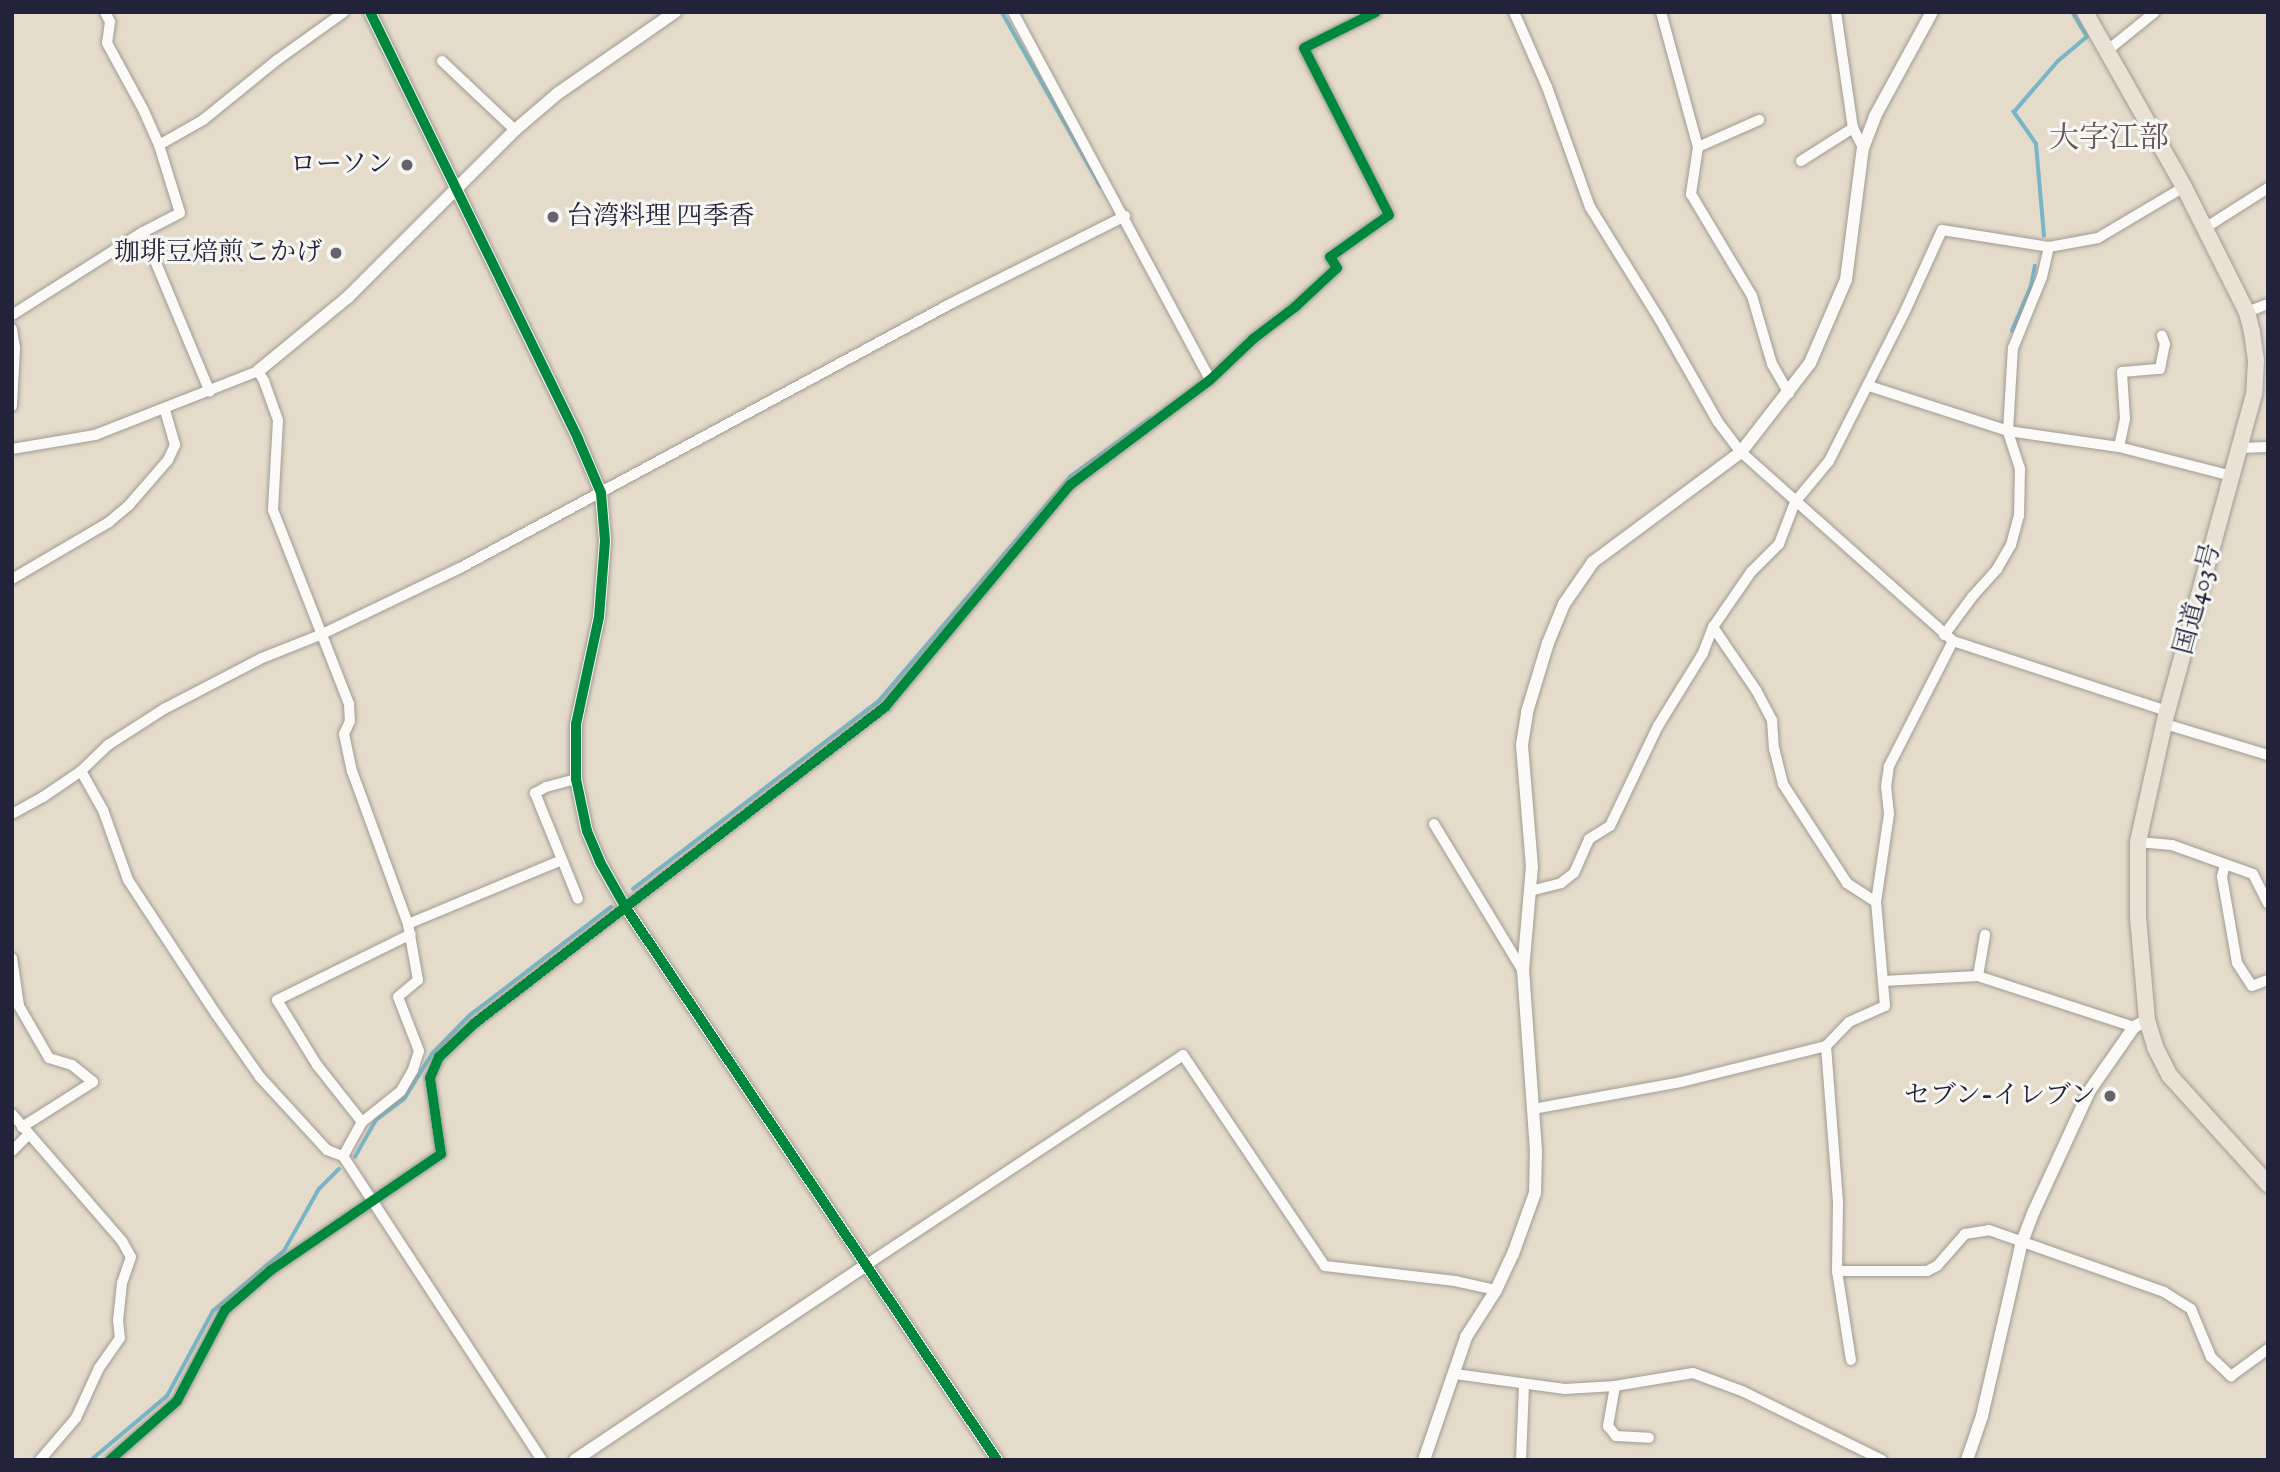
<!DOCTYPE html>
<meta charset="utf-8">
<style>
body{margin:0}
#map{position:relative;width:2280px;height:1472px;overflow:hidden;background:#e5dbca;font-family:"IM FELL English","Noto Serif JP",serif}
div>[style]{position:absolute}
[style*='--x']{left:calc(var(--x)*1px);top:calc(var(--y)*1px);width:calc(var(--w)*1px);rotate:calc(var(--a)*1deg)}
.stream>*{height:3.5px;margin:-1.75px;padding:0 1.75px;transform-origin:1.75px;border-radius:1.75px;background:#76b6c7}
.roads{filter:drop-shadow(0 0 2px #a09b94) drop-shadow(0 0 2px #a09b94)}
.minor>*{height:10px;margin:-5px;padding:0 5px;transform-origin:5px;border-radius:5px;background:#fbfaf7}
.tertiary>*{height:12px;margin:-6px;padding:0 6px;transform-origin:6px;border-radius:6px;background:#fbfaf7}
.trunk>*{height:16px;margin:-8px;padding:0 8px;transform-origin:8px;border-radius:8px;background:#eae1d5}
.cycleway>*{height:10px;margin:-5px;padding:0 5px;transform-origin:5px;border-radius:5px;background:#00873e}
.dots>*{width:19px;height:19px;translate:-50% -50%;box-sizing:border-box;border:4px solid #f6f6f2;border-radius:50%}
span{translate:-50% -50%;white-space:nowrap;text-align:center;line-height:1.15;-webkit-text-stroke:6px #f6f6f2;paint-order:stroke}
.poi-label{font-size:26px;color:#22223b}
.right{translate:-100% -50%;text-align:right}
.left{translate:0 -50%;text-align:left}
.street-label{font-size:26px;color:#22223b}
.quarter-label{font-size:30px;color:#665559}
.frame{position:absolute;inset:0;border:14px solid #22223b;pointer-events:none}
</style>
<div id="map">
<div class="stream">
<i style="--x:1002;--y:12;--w:200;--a:60.4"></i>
<i style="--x:2044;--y:236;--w:92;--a:-95"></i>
<i style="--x:2036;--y:144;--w:39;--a:-125"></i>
<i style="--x:2014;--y:112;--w:67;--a:-49.2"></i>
<i style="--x:2058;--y:61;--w:38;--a:-40"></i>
<i style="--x:2087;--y:37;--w:29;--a:-121"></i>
<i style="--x:2012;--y:331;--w:49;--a:-67.1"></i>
<i style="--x:2031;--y:286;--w:20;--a:-79"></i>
<i style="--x:633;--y:889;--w:310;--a:-37.4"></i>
<i style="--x:879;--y:701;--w:294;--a:-49.5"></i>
<i style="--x:1070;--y:477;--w:100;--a:-36.1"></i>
<i style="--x:355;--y:1157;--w:43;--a:-60.4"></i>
<i style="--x:376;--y:1120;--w:35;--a:-37"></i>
<i style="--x:404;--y:1099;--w:53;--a:-58.1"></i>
<i style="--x:432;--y:1054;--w:53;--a:-45.8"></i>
<i style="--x:469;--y:1016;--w:179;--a:-37.5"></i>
<i style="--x:91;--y:1460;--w:99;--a:-40.1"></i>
<i style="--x:167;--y:1396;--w:97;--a:-61.6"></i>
<i style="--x:213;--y:1311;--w:93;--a:-40.2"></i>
<i style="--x:284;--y:1251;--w:71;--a:-60.6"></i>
<i style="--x:319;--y:1189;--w:28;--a:-45"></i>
</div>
<div class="roads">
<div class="minor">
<i style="--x:105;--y:12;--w:11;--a:63"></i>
<i style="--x:110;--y:22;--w:21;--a:98"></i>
<i style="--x:107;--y:43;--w:75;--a:61.4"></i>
<i style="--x:143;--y:109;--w:39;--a:66"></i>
<i style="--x:159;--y:145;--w:71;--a:72.8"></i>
<i style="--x:180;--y:213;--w:42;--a:152.8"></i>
<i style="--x:143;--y:232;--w:173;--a:67.3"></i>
<i style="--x:1013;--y:12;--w:417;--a:61.8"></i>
<i style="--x:1514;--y:12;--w:82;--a:66.3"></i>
<i style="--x:1547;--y:87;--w:127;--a:70.3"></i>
<i style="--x:1590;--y:207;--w:133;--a:58.2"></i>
<i style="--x:1660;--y:320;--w:117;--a:60.4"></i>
<i style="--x:1718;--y:422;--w:38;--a:53"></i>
<i style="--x:1741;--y:452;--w:284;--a:41.7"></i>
<i style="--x:1953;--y:641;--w:225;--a:18.1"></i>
<i style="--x:1661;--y:12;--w:140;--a:74.7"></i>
<i style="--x:1698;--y:147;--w:48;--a:98.5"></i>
<i style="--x:1691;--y:194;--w:119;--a:59.1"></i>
<i style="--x:1752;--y:296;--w:71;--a:73.6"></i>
<i style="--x:1772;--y:364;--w:34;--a:60"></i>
<i style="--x:1836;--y:12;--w:117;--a:81.7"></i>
<i style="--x:1853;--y:128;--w:22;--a:63"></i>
<i style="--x:2108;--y:50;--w:60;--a:-39"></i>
<i style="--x:442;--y:61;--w:100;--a:43.4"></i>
<i style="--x:159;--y:145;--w:51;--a:-29.6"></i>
<i style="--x:203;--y:120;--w:95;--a:-39"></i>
<i style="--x:277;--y:60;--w:82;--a:-35.6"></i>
<i style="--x:1698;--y:147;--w:67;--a:-23.9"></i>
<i style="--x:1801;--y:161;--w:62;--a:-32.4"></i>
<i style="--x:2205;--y:228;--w:75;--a:-32.4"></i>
<i style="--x:2247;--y:312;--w:22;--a:-21"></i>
<i style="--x:12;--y:315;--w:155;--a:-32.4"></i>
<i style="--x:12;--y:329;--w:19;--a:81"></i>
<i style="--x:15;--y:348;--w:58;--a:93"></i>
<i style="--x:1869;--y:386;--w:146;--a:17.9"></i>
<i style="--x:2008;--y:431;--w:112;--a:8.2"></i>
<i style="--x:2119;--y:447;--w:117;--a:14.4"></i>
<i style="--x:2119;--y:447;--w:29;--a:-78"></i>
<i style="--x:2125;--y:419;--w:47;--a:-93.7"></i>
<i style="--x:2122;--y:372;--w:38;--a:-5"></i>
<i style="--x:2160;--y:369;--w:25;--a:-79"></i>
<i style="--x:2165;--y:344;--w:9;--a:-111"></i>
<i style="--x:2239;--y:448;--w:29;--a:-2"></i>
<i style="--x:12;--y:449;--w:84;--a:-9.6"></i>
<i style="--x:95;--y:435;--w:175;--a:-21.4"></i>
<i style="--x:258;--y:371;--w:12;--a:59"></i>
<i style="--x:264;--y:381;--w:41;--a:70.3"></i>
<i style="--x:278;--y:420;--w:90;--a:93.2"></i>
<i style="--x:273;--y:510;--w:208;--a:68.6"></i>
<i style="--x:349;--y:704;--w:17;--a:87"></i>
<i style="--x:350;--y:721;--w:14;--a:115"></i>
<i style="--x:344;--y:734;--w:38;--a:78"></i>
<i style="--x:352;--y:771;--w:163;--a:69.9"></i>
<i style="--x:408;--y:924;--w:57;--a:79.9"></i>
<i style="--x:418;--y:980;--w:26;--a:140"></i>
<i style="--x:398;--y:997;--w:58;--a:68.7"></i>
<i style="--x:419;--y:1051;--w:20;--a:108"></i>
<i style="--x:413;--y:1070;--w:24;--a:120"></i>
<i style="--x:401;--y:1091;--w:50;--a:141.5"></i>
<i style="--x:362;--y:1122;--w:39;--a:119"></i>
<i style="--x:343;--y:1156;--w:363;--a:56.8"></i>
<i style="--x:12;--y:579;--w:113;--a:-30.4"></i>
<i style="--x:109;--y:522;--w:26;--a:-40"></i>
<i style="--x:129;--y:505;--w:60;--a:-49.1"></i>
<i style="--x:168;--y:460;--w:17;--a:-65"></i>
<i style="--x:175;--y:445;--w:36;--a:-106"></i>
<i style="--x:1944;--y:635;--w:47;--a:-53.6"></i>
<i style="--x:1972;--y:597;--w:38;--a:-48"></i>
<i style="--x:1997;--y:569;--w:28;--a:-60"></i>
<i style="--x:2011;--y:545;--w:30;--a:-75"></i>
<i style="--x:2019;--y:516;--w:47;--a:-88.8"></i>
<i style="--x:2020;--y:469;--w:40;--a:-108"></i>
<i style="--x:2008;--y:431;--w:83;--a:-86.6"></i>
<i style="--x:2013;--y:348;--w:77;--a:-67.8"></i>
<i style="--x:2042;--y:277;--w:31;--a:-77"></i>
<i style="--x:2165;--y:724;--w:108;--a:16.8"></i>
<i style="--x:81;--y:771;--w:45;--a:60.6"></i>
<i style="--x:103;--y:810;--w:74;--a:70.3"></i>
<i style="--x:128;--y:880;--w:160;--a:56.7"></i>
<i style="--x:216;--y:1014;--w:77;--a:55.1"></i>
<i style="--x:260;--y:1077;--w:99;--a:47.5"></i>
<i style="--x:327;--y:1150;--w:17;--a:21"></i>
<i style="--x:576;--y:779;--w:31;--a:165"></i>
<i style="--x:546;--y:787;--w:13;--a:151"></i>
<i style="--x:535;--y:793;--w:114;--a:67.9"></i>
<i style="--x:12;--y:814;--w:35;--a:-29"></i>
<i style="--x:43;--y:797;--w:46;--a:-34.4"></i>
<i style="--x:81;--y:771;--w:37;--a:-44"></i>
<i style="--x:108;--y:745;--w:67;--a:-32.7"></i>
<i style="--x:164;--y:709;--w:110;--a:-27.5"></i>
<i style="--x:262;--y:658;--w:62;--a:-21.6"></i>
<i style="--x:320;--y:635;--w:155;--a:-25.6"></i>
<i style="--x:460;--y:568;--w:557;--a:-28.31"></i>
<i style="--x:950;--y:304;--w:196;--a:-26.7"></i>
<i style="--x:1434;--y:824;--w:172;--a:58.8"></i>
<i style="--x:2138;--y:842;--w:34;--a:5"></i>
<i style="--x:2172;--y:845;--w:86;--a:19.7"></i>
<i style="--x:2253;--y:874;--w:33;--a:63"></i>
<i style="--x:2225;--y:864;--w:13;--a:103"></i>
<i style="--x:2222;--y:877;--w:87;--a:80.1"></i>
<i style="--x:2237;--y:963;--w:27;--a:57"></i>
<i style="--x:2252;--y:986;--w:17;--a:-21"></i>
<i style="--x:1530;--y:891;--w:32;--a:-14"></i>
<i style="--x:1561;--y:883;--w:16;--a:-38"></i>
<i style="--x:1574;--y:873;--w:37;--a:-66"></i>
<i style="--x:1589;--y:839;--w:25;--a:-32"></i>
<i style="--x:1610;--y:826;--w:111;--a:-64.4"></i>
<i style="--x:1658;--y:726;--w:86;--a:-58.3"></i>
<i style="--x:1703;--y:653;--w:28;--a:-69"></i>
<i style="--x:1876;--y:902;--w:35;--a:-147"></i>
<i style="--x:1847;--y:883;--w:118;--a:-122.9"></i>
<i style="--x:1783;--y:784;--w:36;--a:-104"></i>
<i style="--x:1774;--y:749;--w:29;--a:-94"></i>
<i style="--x:1772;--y:720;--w:34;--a:-118"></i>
<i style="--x:1756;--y:690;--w:76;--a:-124.3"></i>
<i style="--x:1713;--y:627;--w:67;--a:-55.4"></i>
<i style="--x:1751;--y:572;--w:40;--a:-45"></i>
<i style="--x:1779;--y:544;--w:45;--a:-69.1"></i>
<i style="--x:1795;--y:502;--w:53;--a:-50.3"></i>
<i style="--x:1829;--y:461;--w:170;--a:-63.1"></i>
<i style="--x:1906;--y:309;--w:87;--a:-65.5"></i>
<i style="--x:1942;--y:230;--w:108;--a:9"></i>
<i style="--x:2049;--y:247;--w:50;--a:-10.4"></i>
<i style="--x:2098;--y:238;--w:100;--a:-30.7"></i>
<i style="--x:408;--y:924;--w:167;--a:-22.6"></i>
<i style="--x:12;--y:958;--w:49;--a:81.7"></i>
<i style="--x:19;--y:1006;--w:60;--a:60"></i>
<i style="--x:49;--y:1058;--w:24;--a:17"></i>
<i style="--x:72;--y:1065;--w:27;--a:39"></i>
<i style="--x:93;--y:1082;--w:84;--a:147.6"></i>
<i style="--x:1978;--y:976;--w:42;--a:-80.3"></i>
<i style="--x:1883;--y:981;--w:95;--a:-3"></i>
<i style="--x:1978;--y:976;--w:164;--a:18.1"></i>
<i style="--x:1826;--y:1046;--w:155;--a:85.6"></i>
<i style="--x:1838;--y:1201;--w:70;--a:90.8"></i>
<i style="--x:1837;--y:1271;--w:90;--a:81.1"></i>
<i style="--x:1533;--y:1109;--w:150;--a:-10.3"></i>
<i style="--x:1681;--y:1082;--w:149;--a:-13.9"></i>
<i style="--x:1826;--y:1046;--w:33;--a:-46"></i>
<i style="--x:1849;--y:1022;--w:39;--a:-24"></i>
<i style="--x:1885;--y:1006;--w:104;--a:-94.9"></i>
<i style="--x:1876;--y:902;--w:89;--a:-81.6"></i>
<i style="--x:1889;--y:814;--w:27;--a:-96"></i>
<i style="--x:1886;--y:787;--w:21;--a:-82"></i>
<i style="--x:1889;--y:766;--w:140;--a:-62.9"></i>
<i style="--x:12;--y:1114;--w:168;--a:49.1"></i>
<i style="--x:122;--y:1241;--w:18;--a:61"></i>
<i style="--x:131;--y:1257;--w:28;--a:109"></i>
<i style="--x:122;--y:1283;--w:37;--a:96"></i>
<i style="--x:118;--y:1320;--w:18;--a:84"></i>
<i style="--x:120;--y:1338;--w:37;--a:125"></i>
<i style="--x:99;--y:1368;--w:55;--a:114.7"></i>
<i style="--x:76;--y:1418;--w:55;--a:130.6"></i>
<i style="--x:362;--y:1122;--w:73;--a:-128.3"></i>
<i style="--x:317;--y:1065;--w:76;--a:-121.6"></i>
<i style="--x:277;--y:1000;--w:149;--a:-26.2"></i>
<i style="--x:12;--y:1151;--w:23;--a:-45"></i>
<i style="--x:866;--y:1265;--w:380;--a:-33.5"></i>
<i style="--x:1183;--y:1055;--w:254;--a:56.1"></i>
<i style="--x:1325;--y:1266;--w:131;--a:6.6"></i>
<i style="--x:1455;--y:1281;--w:42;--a:12.4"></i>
<i style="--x:1837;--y:1271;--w:90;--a:0"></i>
<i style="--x:1927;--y:1271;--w:11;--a:-27"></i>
<i style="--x:1937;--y:1266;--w:43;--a:-48.8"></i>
<i style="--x:1965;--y:1234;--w:24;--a:-9"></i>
<i style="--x:1989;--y:1230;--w:186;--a:19.5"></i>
<i style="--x:2164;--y:1292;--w:32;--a:32"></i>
<i style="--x:2191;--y:1309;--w:52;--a:67.4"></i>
<i style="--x:2211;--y:1357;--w:28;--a:44"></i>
<i style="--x:2231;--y:1376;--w:46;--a:-36.1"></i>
<i style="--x:1455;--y:1374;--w:111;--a:7.8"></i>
<i style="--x:1565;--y:1389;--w:50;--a:-3.4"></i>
<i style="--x:1615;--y:1386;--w:41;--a:99.9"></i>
<i style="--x:1608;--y:1426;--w:13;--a:51"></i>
<i style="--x:1616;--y:1436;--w:33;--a:3"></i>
<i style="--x:1615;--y:1386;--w:79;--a:-9.5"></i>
<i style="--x:1693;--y:1373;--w:52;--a:20.2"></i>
<i style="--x:1742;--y:1391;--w:156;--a:26.2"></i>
<i style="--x:110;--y:1460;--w:89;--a:-41.4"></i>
<i style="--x:177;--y:1401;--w:103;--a:-62.2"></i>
<i style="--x:225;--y:1310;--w:61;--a:-41"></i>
<i style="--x:271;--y:1270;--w:206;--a:-34.3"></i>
<i style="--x:441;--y:1154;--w:77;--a:-98.2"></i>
<i style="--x:430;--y:1078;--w:23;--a:-67"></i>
<i style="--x:439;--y:1057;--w:50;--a:-43.4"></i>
<i style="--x:475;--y:1023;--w:518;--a:-37.62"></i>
<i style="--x:885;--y:707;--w:289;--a:-50.2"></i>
<i style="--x:1070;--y:485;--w:175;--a:-36.9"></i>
<i style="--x:1210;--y:380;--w:59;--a:-43.6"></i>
<i style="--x:1253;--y:339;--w:53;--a:-37.3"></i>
<i style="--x:1295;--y:307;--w:57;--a:-42.9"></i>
<i style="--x:1337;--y:268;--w:13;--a:-122"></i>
<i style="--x:1330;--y:257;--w:72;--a:-35.4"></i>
<i style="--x:1389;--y:215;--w:187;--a:-117"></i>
<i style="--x:1304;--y:48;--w:80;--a:-26.6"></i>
<i style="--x:1521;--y:1460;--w:75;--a:-87.7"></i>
</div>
<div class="tertiary">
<i style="--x:370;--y:12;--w:475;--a:64"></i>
<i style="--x:578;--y:439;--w:59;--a:66.9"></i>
<i style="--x:601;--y:493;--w:48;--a:85.2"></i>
<i style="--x:605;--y:541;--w:76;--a:94.5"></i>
<i style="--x:599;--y:617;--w:109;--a:102.1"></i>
<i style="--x:576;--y:724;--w:55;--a:90"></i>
<i style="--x:576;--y:779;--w:53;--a:78.1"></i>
<i style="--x:587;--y:831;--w:34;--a:67"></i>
<i style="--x:600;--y:862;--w:53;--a:60.5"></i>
<i style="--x:626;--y:908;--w:665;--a:56.09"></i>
<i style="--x:258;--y:371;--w:117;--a:-39.4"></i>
<i style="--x:348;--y:297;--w:236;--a:-45"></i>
<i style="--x:515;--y:130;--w:55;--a:-40.6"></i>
<i style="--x:557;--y:94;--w:144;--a:-34.8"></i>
<i style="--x:575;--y:1460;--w:350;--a:-33.8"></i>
<i style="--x:1424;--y:1460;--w:130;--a:-71.1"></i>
<i style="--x:1466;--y:1337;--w:56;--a:-57.4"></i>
<i style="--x:1496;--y:1290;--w:40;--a:-65"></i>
<i style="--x:1513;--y:1254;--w:65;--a:-70.2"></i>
<i style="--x:1535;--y:1193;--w:42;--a:-88.6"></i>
<i style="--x:1536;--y:1151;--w:180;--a:-94.1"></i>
<i style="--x:1523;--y:971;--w:104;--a:-85.1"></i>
<i style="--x:1532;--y:867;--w:122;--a:-94.7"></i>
<i style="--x:1522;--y:745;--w:33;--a:-81"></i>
<i style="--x:1527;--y:712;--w:72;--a:-73.1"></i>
<i style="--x:1548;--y:643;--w:42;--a:-67.7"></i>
<i style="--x:1564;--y:604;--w:51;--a:-55.4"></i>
<i style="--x:1593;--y:562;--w:184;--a:-36.6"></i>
<i style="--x:1741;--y:452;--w:113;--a:-52.2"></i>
<i style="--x:1810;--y:363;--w:90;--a:-66.6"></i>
<i style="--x:1846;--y:280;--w:133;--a:-82.7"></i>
<i style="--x:1863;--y:148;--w:34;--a:-69"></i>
<i style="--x:1875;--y:116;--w:119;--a:-61.3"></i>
<i style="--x:1967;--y:1460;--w:46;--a:-71.2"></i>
<i style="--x:1982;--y:1416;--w:179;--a:-77.1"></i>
<i style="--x:2022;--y:1242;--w:33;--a:-69"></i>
<i style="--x:2034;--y:1211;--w:133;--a:-65.2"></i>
<i style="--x:2090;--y:1090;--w:77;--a:-55.1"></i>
<i style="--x:2134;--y:1027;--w:15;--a:-28"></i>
</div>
<div class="trunk">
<i style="--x:2085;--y:12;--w:201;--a:60.5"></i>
<i style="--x:2184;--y:187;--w:140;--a:63.3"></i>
<i style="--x:2247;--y:312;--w:21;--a:76"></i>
<i style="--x:2252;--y:332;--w:28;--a:82"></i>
<i style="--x:2256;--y:360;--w:34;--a:93"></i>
<i style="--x:2254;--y:394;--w:329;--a:105.3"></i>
<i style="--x:2167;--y:711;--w:134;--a:102.5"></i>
<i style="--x:2138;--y:842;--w:75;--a:90"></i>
<i style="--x:2138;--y:917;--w:103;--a:85"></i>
<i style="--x:2147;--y:1020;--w:28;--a:73"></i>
<i style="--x:2155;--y:1047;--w:33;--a:63"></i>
<i style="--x:2170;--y:1076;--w:146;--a:47.8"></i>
</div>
</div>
<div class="cycleway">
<i style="--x:370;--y:12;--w:475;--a:64"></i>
<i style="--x:578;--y:439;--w:59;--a:66.9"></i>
<i style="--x:601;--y:493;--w:48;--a:85.2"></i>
<i style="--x:605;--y:541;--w:76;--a:94.5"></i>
<i style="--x:599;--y:617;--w:109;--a:102.1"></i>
<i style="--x:576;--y:724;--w:55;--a:90"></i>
<i style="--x:576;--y:779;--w:53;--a:78.1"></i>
<i style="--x:587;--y:831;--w:34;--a:67"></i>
<i style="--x:600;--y:862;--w:53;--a:60.5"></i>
<i style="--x:626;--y:908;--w:665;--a:56.09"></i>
<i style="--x:110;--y:1460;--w:89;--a:-41.4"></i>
<i style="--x:177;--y:1401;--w:103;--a:-62.2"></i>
<i style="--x:225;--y:1310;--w:61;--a:-41"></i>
<i style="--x:271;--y:1270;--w:206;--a:-34.3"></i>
<i style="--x:441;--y:1154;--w:77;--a:-98.2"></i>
<i style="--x:430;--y:1078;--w:23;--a:-67"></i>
<i style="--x:439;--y:1057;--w:50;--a:-43.4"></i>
<i style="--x:475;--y:1023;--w:518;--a:-37.62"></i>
<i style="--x:885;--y:707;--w:289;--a:-50.2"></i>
<i style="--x:1070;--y:485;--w:175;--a:-36.9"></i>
<i style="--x:1210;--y:380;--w:59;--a:-43.6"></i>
<i style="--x:1253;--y:339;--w:53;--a:-37.3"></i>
<i style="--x:1295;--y:307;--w:57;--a:-42.9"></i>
<i style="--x:1337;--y:268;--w:13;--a:-122"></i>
<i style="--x:1330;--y:257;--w:72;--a:-35.4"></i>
<i style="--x:1389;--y:215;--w:187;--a:-117"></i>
<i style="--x:1304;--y:48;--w:80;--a:-26.6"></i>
</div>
<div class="dots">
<i style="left:407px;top:165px;background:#66636d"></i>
<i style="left:553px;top:217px;background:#66636d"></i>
<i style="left:336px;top:253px;background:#66636d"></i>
<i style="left:2110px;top:1096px;background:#66636d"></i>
</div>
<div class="poi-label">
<span class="right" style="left:393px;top:165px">ローソン</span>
<span class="left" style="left:567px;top:217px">台湾料理 四季香</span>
<span class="right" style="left:322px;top:253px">珈琲豆焙煎こかげ</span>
<span class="right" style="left:2096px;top:1096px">セブン-イレブン</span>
</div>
<div class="street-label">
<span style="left:2198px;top:599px;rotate:-75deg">国道403号</span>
</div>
<div class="quarter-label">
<span style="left:2109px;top:139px">大字江部</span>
</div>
<div class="frame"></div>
</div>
